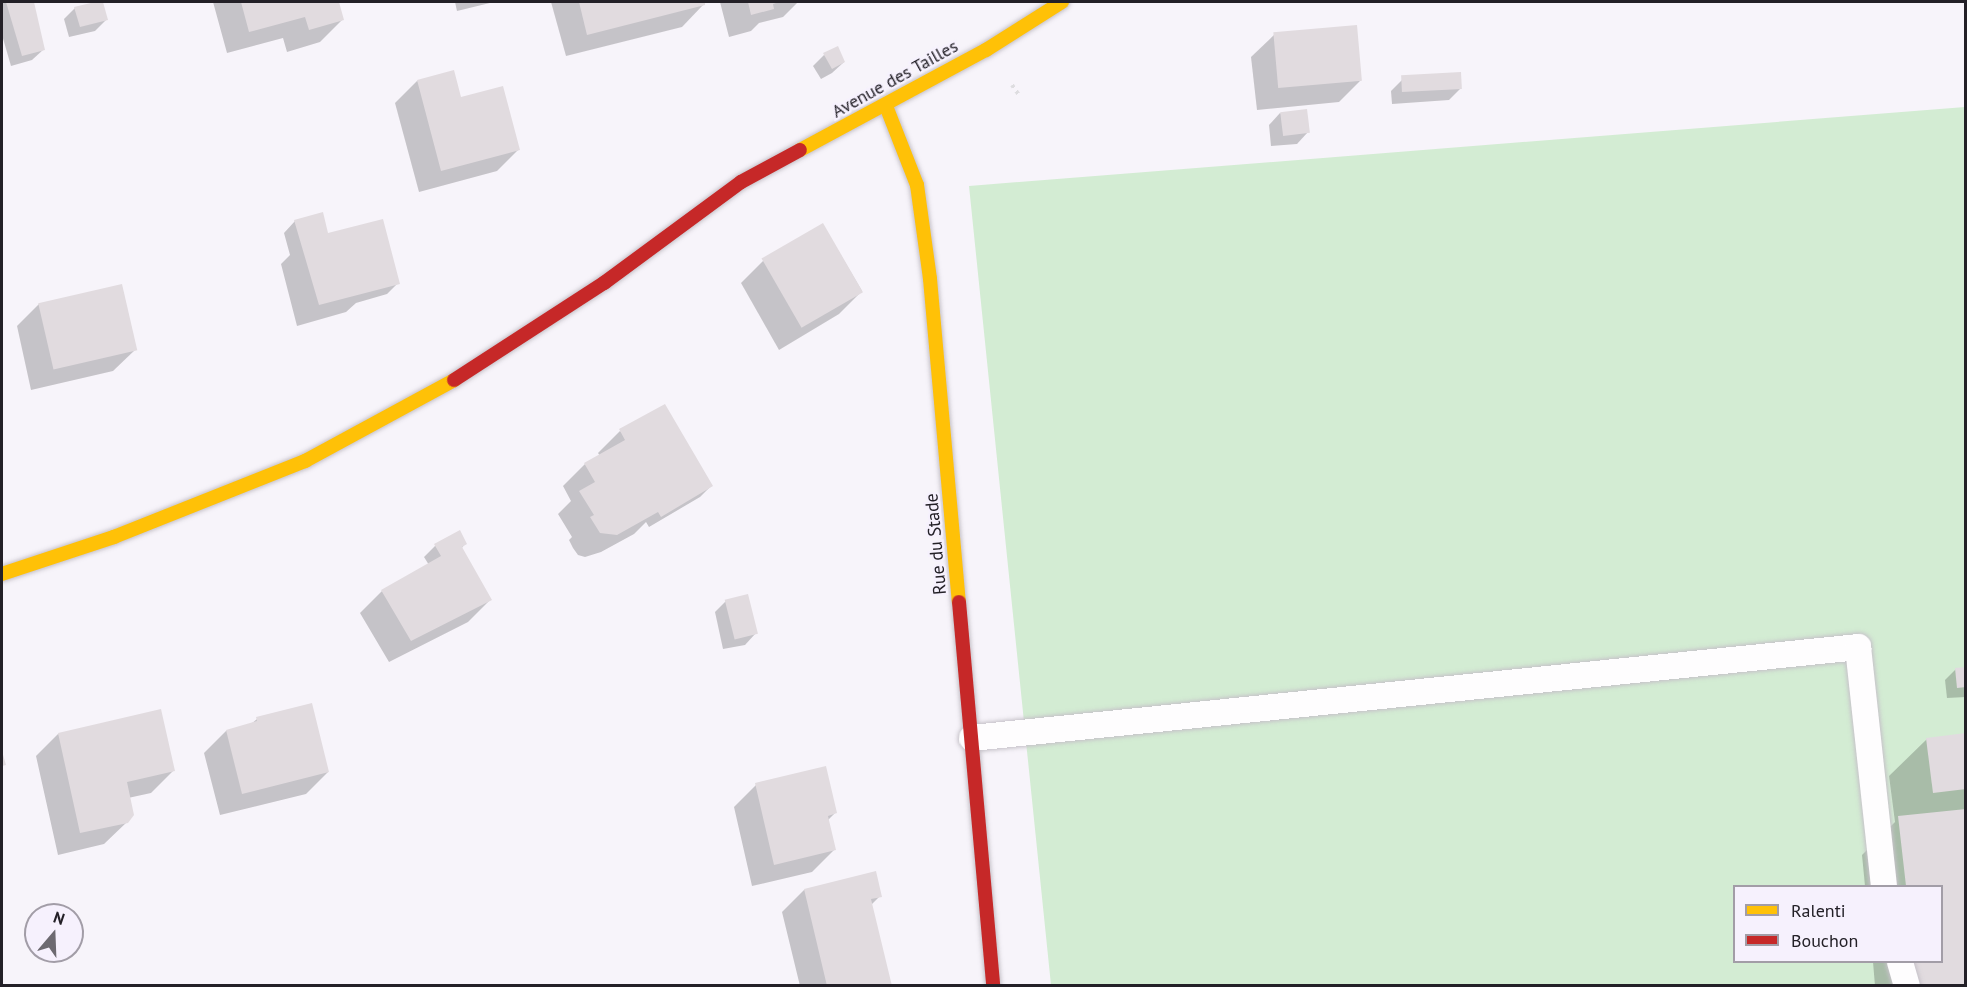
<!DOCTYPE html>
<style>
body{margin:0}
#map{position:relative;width:1967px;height:987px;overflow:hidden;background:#f7f4fa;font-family:"PT Sans",sans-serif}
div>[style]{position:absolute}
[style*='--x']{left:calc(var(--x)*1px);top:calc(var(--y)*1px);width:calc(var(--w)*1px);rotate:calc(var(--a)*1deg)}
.green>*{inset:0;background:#d3ecd3}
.shadow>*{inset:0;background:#0003}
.building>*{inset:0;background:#e1dbdf;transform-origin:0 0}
.path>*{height:4px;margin-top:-2px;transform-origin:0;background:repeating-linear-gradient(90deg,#dedde0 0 3px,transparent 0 7.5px)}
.roads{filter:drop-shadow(0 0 2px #c6c2c9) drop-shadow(0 0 2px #c6c2c9)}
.lane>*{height:26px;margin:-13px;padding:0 13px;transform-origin:13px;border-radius:13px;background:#fefdfe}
.slow>*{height:14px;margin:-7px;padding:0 7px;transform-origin:7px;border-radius:7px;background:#ffc107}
.jam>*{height:14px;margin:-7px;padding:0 7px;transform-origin:7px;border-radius:7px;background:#c62828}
span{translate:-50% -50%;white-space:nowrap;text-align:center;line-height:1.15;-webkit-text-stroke:4.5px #f6f1fd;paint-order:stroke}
.street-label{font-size:18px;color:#232027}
.frame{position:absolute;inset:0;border:3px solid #232027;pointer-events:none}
.legend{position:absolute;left:1733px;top:885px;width:210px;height:78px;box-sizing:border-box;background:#f6f1fd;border:2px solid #a29da7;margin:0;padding:8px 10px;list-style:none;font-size:18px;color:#232027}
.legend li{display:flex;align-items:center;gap:12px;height:30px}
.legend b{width:30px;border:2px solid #a29da7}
.north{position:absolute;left:24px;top:903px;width:60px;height:60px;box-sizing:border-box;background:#f6f1fd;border:2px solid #a29da7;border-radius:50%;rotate:19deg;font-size:16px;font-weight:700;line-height:24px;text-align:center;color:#232027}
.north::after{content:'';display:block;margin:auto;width:21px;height:27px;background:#6d6a71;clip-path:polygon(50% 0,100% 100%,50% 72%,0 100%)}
</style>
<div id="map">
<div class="green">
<i style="clip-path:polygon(evenodd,1965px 107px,1965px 985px,1051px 985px,969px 186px,1965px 107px,1734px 886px,1942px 886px,1942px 962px,1734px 962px,1734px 886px)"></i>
</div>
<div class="shadow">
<i style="clip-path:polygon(2px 2px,32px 2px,44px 49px,32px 60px,11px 66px,2px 35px)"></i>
<i style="clip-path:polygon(101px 2px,106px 20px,95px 31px,69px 37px,64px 19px,75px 8px)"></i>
<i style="clip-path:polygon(213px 2px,337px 2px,342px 20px,320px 42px,287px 52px,283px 38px,227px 53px)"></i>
<i style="clip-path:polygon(455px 2px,494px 2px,457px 11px)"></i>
<i style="clip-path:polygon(551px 2px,703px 2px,704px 4px,682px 27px,566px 56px)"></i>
<i style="clip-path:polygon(720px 2px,798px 2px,783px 17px,759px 23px,751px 31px,729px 37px)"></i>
<i style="clip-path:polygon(1274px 35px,1361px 80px,1339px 102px,1257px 110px,1251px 57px)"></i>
<i style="clip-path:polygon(824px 55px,844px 62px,832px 73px,821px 79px,813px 66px)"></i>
<i style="clip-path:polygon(1402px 80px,1460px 89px,1449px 100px,1392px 104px,1391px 91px)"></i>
<i style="clip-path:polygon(417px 81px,460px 99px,519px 149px,497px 171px,419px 192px,395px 103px)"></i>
<i style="clip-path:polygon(1280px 113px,1308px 132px,1297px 144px,1271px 146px,1269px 125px)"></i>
<i style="clip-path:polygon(295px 221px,327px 235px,398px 283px,387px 294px,356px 303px,346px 312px,297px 326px,281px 264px,290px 255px,284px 233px)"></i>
<i style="clip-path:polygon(823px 225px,862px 291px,839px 314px,779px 350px,741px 283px,763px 261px)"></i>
<i style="clip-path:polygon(39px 304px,136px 349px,113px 371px,31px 390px,17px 326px)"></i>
<i style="clip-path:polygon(620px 431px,711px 486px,700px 497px,649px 527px,646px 522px,634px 534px,601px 552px,585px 557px,578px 555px,573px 548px,569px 540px,572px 537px,558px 514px,571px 501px,563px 486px,585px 464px,600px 456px,598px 453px)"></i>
<i style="clip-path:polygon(465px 544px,461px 549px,490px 600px,468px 622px,389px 662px,360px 613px,382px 591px,429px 565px,424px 557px,435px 546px)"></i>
<i style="clip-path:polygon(726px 601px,756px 633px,745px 645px,723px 649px,715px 612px)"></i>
<i style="clip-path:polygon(1966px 668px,1966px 697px,1947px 698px,1945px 680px,1956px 669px)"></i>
<i style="clip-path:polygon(257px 719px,328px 772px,306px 794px,220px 815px,204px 753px,226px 731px,250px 725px)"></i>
<i style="clip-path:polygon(58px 734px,173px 771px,151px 793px,128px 798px,127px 822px,104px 844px,58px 855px,36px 756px)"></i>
<i style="clip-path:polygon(1966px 735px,1966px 986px,1875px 986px,1873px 962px,1942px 962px,1942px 886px,1865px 886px,1862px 855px,1895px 822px,1889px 776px,1927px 739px)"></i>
<i style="clip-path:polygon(756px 785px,835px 813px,828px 820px,834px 850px,812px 872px,752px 886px,734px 807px)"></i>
<i style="clip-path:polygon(804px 890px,880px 896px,871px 905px,891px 986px,800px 986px,782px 912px)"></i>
</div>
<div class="building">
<i style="clip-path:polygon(6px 2px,34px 2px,45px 50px,22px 56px)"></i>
<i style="clip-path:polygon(95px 2px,103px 2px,108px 20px,80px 27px,74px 7px)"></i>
<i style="clip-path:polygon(241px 2px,339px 2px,344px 20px,309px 30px,305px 17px,249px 32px)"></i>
<i style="clip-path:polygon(579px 2px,705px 2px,705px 5px,587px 35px)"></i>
<i style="clip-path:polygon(748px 2px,779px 2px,773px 4px,774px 9px,751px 15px)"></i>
<i style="left:1357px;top:25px;width:56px;height:84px;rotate:85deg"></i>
<i style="clip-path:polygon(838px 46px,845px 62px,832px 69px,823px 53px)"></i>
<i style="clip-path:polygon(454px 70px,461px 97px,503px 86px,520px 150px,441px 171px,417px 80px)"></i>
<i style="left:1461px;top:72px;width:17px;height:60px;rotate:87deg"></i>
<i style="left:1307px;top:109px;width:24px;height:27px;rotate:83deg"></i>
<i style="clip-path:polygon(323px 212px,328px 233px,383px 219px,400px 284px,319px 305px,294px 220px)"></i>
<i style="left:823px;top:223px;width:80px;height:71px;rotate:60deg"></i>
<i style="left:122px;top:284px;width:68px;height:86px;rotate:77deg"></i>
<i style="clip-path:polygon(665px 404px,713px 486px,661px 517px,658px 512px,617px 535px,600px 533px,590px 517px,594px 515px,579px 491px,595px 482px,584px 463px,625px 440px,619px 429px)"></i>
<i style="clip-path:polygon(460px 530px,467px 544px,462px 547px,492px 600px,411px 641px,381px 590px,441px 556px,434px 544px)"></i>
<i style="left:748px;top:594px;width:41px;height:24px;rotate:76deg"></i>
<i style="clip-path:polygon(1966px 667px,1966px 687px,1957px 688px,1955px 668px)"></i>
<i style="clip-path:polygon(312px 703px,329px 772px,242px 794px,226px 730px,257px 721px,256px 717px)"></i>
<i style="clip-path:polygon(161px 709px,175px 771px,127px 782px,134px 815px,128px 823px,80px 833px,58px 733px)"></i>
<i style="clip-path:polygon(1966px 733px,1966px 789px,1933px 793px,1926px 738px)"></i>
<i style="clip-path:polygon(2px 751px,6px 765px,2px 766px)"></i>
<i style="clip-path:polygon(826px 766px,837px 813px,828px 816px,836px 850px,774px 865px,755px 783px)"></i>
<i style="clip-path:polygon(1966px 809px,1966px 986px,1916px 986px,1913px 962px,1942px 962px,1942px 886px,1906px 886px,1898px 816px)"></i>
<i style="clip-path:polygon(876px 871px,882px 897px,871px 899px,892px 986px,827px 986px,804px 889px)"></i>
</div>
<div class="path">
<i style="--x:1012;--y:85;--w:12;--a:55"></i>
</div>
<div class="roads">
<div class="lane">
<i style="--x:972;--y:738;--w:891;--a:-5.86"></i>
<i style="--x:1858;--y:647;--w:240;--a:83.8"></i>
<i style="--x:1900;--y:962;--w:25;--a:74"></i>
</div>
<div class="slow">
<i style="--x:886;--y:106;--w:85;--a:68.6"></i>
<i style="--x:917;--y:185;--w:95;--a:82.1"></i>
<i style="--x:930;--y:279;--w:324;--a:84.9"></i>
<i style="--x:800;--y:150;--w:211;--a:-28.3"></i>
<i style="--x:986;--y:50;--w:90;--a:-32.3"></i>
<i style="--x:2;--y:574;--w:118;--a:-18.3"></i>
<i style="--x:114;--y:537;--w:206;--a:-21.7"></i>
<i style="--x:305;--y:461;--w:170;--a:-28.5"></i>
</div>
<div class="jam">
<i style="--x:454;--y:380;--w:179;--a:-32.9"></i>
<i style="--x:604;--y:283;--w:170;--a:-36.4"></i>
<i style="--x:741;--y:182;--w:67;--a:-28.5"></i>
<i style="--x:959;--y:602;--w:386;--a:84.9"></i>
</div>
</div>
<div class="street-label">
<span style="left:895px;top:79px;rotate:-29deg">Avenue des Tailles</span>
<span style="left:936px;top:544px;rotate:-95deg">Rue du Stade</span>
</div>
<div class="frame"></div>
<ul class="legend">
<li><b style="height:8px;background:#ffc107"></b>Ralenti</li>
<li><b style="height:8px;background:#c62828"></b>Bouchon</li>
</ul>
<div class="north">N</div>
</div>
